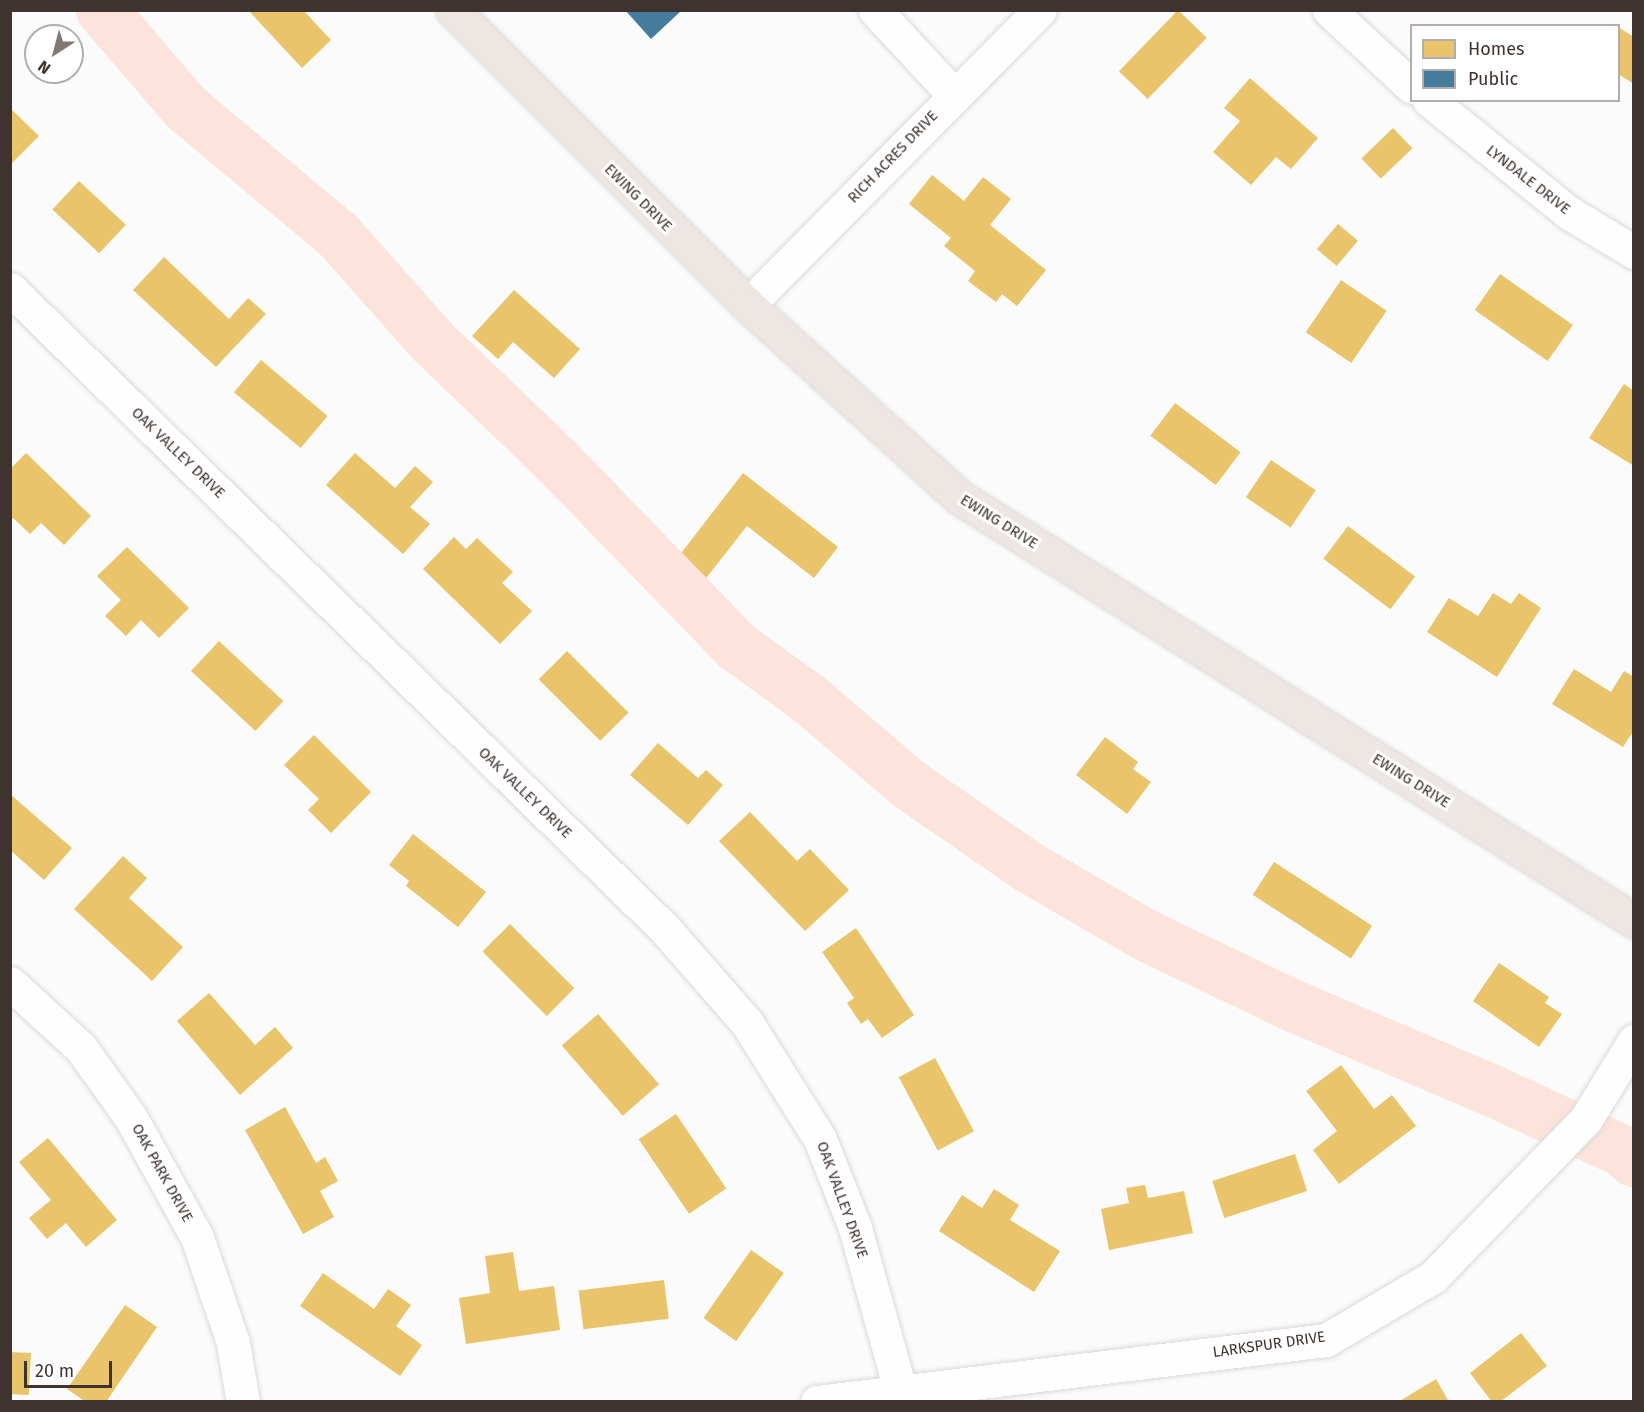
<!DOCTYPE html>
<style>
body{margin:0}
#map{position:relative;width:1644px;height:1412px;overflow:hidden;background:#fbfbfb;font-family:"Fira Sans",sans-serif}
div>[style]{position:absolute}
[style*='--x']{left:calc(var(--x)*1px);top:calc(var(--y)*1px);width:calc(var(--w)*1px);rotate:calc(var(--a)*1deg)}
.homes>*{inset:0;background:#e9c46a;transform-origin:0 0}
.public>*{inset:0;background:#457b9d}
.river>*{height:52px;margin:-26px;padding:0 26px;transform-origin:26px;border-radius:26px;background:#fce4dc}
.roads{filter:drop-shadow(0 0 2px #ddd8d5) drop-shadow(0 0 2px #ddd8d5)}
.minor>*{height:33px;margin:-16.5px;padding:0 16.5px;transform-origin:16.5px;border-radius:16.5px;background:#fefefe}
.major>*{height:33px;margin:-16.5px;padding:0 16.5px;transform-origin:16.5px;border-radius:16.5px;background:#eee6e2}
span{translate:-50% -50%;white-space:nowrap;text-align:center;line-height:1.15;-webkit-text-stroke:6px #fff;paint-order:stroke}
.street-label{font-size:15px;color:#3e332f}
.frame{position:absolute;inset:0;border:12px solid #3e332f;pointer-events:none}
.legend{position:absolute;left:1410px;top:24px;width:210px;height:78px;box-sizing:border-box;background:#fff;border:2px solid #b2adac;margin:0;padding:8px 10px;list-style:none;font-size:18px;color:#3e332f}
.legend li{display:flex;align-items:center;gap:12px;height:30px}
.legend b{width:30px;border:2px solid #b2adac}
.north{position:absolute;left:24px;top:24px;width:60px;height:60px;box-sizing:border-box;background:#fff;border:2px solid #b2adac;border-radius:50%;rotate:216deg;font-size:16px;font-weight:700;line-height:24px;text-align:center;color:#3e332f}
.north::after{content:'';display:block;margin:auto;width:21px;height:27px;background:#807976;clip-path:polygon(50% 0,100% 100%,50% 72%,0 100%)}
.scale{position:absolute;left:24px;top:1361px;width:88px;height:27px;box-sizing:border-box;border:3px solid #3e332f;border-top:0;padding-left:8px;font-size:18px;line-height:21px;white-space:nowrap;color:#3e332f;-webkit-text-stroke:4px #fff;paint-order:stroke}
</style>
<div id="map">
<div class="homes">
<i style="clip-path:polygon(248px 10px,303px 10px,331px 40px,302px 68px)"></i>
<i style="left:1178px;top:10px;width:40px;height:85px;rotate:44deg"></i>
<i style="clip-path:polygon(1618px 27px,1634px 37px,1634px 84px,1618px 74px)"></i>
<i style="clip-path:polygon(1250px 78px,1318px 138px,1291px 169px,1276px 157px,1251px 185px,1213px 152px,1240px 121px,1224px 108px)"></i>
<i style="clip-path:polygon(10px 108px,39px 136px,10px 165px)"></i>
<i style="left:1393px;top:128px;width:28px;height:44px;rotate:46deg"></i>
<i style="clip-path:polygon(932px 175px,964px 201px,983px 177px,1011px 199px,990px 225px,1046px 270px,1017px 306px,1002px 294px,996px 302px,968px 281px,975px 271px,944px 246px,951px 238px,909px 204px)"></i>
<i style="left:79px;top:181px;width:64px;height:39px;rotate:43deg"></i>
<i style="left:1338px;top:224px;width:26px;height:33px;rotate:40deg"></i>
<i style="clip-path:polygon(164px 257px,229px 319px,248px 298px,266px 314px,216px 367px,133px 290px)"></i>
<i style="left:1500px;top:274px;width:89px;height:44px;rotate:35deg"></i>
<i style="left:1341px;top:280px;width:55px;height:63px;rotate:34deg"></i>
<i style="clip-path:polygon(514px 290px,580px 349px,554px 378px,513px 342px,498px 359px,472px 336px)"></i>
<i style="left:261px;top:360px;width:87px;height:42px;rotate:40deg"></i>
<i style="clip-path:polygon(1624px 384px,1634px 391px,1634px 466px,1589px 438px)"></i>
<i style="left:1175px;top:403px;width:82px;height:41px;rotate:37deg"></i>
<i style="clip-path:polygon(26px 453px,91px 516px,64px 545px,41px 523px,30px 534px,13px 518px,10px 521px,10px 469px)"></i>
<i style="clip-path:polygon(355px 453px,395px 488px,415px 466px,433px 482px,410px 507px,430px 524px,403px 554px,326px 485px)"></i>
<i style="left:1271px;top:460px;width:54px;height:45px;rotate:34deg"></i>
<i style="clip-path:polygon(743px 473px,838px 547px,814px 578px,747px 526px,703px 582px,675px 561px)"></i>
<i style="left:1348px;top:526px;width:84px;height:41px;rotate:37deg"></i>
<i style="clip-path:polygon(454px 537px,466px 549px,477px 538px,513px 572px,502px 583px,532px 611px,500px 644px,423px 569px)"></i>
<i style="clip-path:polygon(127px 547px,189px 608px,159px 638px,141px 620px,126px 636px,105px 616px,121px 600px,97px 576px)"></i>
<i style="clip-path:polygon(1493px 593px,1511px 604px,1519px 593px,1541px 608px,1497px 677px,1427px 632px,1449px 598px,1478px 616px)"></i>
<i style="left:219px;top:641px;width:88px;height:41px;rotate:43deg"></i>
<i style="left:567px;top:651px;width:87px;height:40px;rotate:45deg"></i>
<i style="clip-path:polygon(1574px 669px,1611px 692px,1624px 671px,1634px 677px,1634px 730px,1623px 747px,1552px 704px)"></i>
<i style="clip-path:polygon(314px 735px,371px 792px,331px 833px,308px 810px,319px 799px,284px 765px)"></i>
<i style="clip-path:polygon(1105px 737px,1138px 762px,1133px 769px,1151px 782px,1127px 814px,1076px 775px)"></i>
<i style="clip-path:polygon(658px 743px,698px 778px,706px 770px,723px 785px,688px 825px,630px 775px)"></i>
<i style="clip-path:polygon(10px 794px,72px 848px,44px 880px,10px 850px)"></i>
<i style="clip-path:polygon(750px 812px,797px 861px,810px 849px,849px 890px,805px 931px,719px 841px)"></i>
<i style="clip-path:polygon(413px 834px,486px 892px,458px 927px,406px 886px,409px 881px,389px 865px)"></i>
<i style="clip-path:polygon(123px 856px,147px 878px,129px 898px,183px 947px,152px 981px,74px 909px)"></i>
<i style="left:1274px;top:862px;width:117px;height:39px;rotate:33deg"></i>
<i style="left:510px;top:924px;width:91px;height:39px;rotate:45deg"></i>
<i style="clip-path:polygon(856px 928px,914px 1015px,882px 1038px,868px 1019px,861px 1024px,847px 1003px,854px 998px,822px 952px)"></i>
<i style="clip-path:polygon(1499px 963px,1549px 997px,1545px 1003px,1562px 1014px,1539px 1047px,1473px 1001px)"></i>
<i style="clip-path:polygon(209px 993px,255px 1045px,275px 1027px,293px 1048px,240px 1095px,177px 1021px)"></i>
<i style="left:598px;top:1014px;width:93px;height:48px;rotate:49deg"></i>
<i style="left:935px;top:1058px;width:83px;height:41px;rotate:62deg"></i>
<i style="clip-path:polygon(1341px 1065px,1374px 1109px,1392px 1095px,1416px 1126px,1339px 1184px,1313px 1150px,1337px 1131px,1306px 1091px)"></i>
<i style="clip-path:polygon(285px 1107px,316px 1163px,325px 1157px,338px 1181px,320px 1191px,334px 1217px,303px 1234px,245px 1130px)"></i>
<i style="left:676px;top:1114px;width:90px;height:45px;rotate:56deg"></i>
<i style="clip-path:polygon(48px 1138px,117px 1220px,86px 1247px,66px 1223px,47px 1239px,29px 1218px,51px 1200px,19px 1162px)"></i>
<i style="left:1295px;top:1154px;width:39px;height:87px;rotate:72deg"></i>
<i style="clip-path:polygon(1145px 1185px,1148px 1198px,1184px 1191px,1193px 1233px,1109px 1250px,1101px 1209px,1129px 1203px,1126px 1188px)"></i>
<i style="clip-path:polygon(994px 1189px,1019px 1205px,1010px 1220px,1060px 1251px,1034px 1292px,939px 1231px,962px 1195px,982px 1208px)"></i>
<i style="left:751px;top:1250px;width:40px;height:83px;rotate:35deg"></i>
<i style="clip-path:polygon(513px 1252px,519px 1291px,554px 1286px,560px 1330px,466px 1344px,459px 1298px,490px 1293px,485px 1256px)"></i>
<i style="clip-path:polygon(323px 1273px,374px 1309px,388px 1289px,411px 1305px,396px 1326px,422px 1345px,400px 1376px,300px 1306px)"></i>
<i style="left:664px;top:1280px;width:39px;height:86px;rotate:83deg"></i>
<i style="clip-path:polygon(125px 1305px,157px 1327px,106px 1402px,86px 1402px,67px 1389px)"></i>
<i style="clip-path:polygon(1521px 1333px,1547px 1366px,1500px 1402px,1492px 1402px,1470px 1373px)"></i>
<i style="left:10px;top:1352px;width:21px;height:42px;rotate:3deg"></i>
<i style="clip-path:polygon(1436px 1379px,1449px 1402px,1398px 1402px)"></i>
</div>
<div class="public">
<i style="clip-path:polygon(625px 10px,682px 10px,651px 39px)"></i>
</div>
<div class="river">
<i style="--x:102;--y:10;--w:129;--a:49.4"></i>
<i style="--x:186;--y:108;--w:198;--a:39.9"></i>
<i style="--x:338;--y:235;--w:143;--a:48.4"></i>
<i style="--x:433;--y:342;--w:173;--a:43.8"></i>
<i style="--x:558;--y:462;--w:256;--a:45.9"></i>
<i style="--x:736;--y:646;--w:89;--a:35.8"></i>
<i style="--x:808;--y:698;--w:134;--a:40.5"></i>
<i style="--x:910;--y:785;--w:146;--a:34.7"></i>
<i style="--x:1030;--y:868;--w:138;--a:30.1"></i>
<i style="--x:1149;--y:937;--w:163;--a:25.5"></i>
<i style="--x:1296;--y:1007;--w:214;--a:23.1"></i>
<i style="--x:1493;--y:1091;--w:142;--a:24.9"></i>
<i style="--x:1622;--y:1151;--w:16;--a:40"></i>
</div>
<div class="roads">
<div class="minor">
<i style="--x:875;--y:10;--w:116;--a:47.1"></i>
<i style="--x:1329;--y:10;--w:113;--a:42.9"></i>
<i style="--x:1429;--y:100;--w:180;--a:38.9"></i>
<i style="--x:1569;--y:213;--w:76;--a:31"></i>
<i style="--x:10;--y:289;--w:916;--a:44.34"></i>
<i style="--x:665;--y:929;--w:125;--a:48.9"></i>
<i style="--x:747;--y:1023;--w:137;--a:57.8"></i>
<i style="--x:820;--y:1139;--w:96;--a:68.5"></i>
<i style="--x:855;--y:1228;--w:167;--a:74.4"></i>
<i style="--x:748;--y:305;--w:415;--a:-45.3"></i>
<i style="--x:10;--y:983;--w:96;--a:42.5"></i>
<i style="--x:81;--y:1048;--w:86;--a:54.5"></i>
<i style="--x:131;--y:1118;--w:136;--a:61"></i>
<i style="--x:197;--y:1237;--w:112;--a:71.2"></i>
<i style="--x:233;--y:1343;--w:60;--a:80.4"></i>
<i style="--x:817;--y:1402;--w:513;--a:-6.94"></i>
<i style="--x:1326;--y:1340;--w:124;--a:-30.5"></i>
<i style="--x:1433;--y:1277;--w:220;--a:-45.9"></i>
<i style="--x:1586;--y:1119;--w:92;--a:-58.4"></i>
</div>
<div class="major">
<i style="--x:453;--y:10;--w:417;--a:45"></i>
<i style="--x:748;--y:305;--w:285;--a:42.3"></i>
<i style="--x:959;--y:497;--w:797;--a:32.13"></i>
</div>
</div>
<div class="street-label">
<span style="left:893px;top:157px;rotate:-46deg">RICH ACRES DRIVE</span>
<span style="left:1528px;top:180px;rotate:38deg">LYNDALE DRIVE</span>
<span style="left:638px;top:198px;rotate:45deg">EWING DRIVE</span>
<span style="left:178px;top:453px;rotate:44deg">OAK VALLEY DRIVE</span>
<span style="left:999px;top:522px;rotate:32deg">EWING DRIVE</span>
<span style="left:1411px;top:781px;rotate:32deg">EWING DRIVE</span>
<span style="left:525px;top:793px;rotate:44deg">OAK VALLEY DRIVE</span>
<span style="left:162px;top:1173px;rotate:61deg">OAK PARK DRIVE</span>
<span style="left:842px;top:1200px;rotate:70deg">OAK VALLEY DRIVE</span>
<span style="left:1269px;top:1345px;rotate:-8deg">LARKSPUR DRIVE</span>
</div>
<div class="frame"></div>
<ul class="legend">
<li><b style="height:16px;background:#e9c46a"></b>Homes</li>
<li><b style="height:16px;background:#457b9d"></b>Public</li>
</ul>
<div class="north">N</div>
<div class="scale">20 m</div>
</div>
